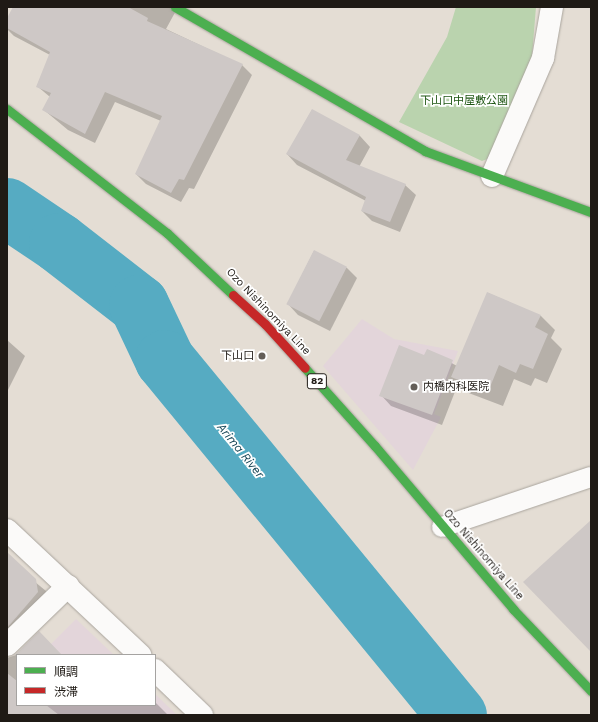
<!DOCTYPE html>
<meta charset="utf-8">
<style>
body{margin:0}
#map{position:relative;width:598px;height:722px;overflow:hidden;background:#e4ddd4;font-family:"Work Sans","Noto Sans JP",sans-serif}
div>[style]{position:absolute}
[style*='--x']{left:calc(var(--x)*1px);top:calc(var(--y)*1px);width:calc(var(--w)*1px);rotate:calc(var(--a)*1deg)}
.commercial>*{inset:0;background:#e3d5da}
.green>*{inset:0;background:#bad3ae}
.shadow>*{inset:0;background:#0003}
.river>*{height:60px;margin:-30px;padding:0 30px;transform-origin:30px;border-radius:30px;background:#56abc2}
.building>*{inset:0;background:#cec8c6;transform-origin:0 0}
.roads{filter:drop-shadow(0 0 1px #a9a49d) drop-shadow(0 0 1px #a9a49d)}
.lane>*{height:20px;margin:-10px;padding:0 10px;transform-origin:10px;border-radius:10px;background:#fbfaf9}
.street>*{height:22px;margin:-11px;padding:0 11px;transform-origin:11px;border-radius:11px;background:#fbfaf9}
.fast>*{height:9px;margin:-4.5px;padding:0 4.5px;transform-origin:4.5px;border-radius:4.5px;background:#4caf50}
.jam>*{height:9px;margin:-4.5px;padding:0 4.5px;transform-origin:4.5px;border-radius:4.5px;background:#c62828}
.dots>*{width:11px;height:11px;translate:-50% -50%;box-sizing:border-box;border:2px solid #fff;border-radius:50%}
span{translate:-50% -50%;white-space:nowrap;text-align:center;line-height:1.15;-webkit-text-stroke:3.5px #fff;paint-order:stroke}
.shield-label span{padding:1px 3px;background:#fff;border:1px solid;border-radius:3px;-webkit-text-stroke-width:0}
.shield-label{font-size:10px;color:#1f1a15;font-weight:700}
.park-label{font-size:11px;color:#1e5613}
.street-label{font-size:11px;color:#1f1a15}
.poi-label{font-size:11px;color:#1f1a15}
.right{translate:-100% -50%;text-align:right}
.left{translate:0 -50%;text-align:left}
.water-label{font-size:12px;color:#164555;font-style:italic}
.frame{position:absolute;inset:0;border:8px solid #1f1a15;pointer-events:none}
.legend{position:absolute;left:16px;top:654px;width:140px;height:52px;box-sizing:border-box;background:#fff;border:1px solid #a5a3a1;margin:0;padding:5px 7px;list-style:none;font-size:12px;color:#1f1a15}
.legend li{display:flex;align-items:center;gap:8px;height:20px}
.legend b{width:20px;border:1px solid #a5a3a1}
</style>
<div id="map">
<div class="commercial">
<i style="clip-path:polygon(362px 319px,394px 339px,458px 351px,434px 414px,441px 417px,413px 470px,323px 366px)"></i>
<i style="clip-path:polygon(76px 619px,114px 655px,40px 655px)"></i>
<i style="clip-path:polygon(155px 694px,177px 715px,35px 715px,42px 705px,155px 705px)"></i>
</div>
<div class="green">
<i style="clip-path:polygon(456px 7px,536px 7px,532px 56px,490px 158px,482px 161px,399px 122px,447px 37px)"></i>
</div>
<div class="shadow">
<i style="clip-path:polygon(14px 7px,178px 7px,166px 29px,242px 65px,252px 75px,194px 189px,189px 188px,181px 202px,146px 184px,136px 174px,161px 121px,115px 102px,95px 143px,68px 130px,44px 110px,50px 97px,37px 86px,50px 55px,14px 36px,7px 29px,7px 20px)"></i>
<i style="clip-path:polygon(312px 110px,360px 136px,370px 147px,359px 167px,405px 185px,416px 195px,400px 232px,372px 221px,362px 211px,366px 201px,297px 165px,287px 154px)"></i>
<i style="clip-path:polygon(314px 251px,347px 268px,357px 278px,330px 331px,298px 315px,288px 304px)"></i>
<i style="clip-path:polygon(488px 293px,541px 316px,555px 330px,551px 338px,562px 349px,547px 383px,535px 378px,531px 386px,514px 379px,503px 406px,466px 392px,458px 384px,442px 425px,391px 406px,381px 395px,425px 356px,428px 350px,457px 366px)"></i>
<i style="clip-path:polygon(7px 340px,25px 356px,7px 392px)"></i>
<i style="clip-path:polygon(7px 559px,46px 591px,48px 603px,7px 649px)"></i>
<i style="clip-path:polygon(39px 633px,61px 655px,17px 655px,17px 705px,155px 705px,155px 702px,168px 715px,7px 715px,7px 658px,16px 655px)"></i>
</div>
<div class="river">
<i style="--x:7;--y:208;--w:63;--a:33.9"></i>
<i style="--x:59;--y:243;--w:101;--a:37.8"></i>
<i style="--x:139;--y:305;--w:61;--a:64.7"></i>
<i style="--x:165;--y:360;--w:460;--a:50.6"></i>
</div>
<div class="building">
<i style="clip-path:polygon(13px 7px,128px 7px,148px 18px,147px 21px,243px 64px,184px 180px,179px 179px,171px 193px,135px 174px,162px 116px,105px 92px,85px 134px,42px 110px,51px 93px,36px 87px,50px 52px,7px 28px,7px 18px)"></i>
<i style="clip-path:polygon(312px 109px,360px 135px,346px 160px,406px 184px,390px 222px,361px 211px,366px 197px,286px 154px)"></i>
<i style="left:314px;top:250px;width:37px;height:61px;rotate:27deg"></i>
<i style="clip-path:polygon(487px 292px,541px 315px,535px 327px,548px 334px,533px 369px,520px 364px,516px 373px,499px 365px,488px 392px,451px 377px)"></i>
<i style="clip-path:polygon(399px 345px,424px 355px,427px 349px,453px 360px,432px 415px,379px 396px)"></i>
<i style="clip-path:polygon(591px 520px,591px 652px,523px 582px)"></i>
<i style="clip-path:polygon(7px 552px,36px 579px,38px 592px,7px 628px)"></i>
<i style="clip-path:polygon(39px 631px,62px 655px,14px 655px,16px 654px)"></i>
<i style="clip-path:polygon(7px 673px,17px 681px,17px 705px,46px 705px,59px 715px,7px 715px)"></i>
</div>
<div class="roads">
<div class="lane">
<i style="--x:442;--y:527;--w:157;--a:-18.6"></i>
</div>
<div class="street">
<i style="--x:492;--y:176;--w:129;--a:-66.6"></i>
<i style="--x:543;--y:58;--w:52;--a:-80"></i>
<i style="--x:7;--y:530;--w:183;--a:43.2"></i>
<i style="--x:7;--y:645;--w:85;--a:-44"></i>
<i style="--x:155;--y:670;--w:65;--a:43.8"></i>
</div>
<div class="fast">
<i style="--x:175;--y:7;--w:289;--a:29.9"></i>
<i style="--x:425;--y:151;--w:177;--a:20.2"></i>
<i style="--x:7;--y:109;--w:202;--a:37.8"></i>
<i style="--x:167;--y:233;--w:91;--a:43.2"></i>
<i style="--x:305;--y:368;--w:105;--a:48.1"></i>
<i style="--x:375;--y:446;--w:214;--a:49.7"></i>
<i style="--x:513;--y:609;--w:113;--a:46.4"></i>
</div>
<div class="jam">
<i style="--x:233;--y:295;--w:43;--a:42.2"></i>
<i style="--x:265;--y:324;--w:59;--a:47.7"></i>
</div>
</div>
<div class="dots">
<i style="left:262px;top:356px;background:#645e58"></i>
<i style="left:414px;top:387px;background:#645e58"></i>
</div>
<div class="shield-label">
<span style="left:317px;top:381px">82</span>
</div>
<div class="park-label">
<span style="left:464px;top:101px">下山口中屋敷公園</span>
</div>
<div class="street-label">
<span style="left:268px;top:312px;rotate:46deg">Ozo Nishinomiya Line</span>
<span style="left:483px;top:555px;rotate:49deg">Ozo Nishinomiya Line</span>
</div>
<div class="poi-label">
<span class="right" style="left:254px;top:356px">下山口</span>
<span class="left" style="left:423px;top:387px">内橋内科医院</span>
</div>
<div class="water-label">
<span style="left:240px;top:451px;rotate:51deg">Arima River</span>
</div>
<div class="frame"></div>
<ul class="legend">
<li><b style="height:5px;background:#4caf50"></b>順調</li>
<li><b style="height:5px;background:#c62828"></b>渋滞</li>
</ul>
</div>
